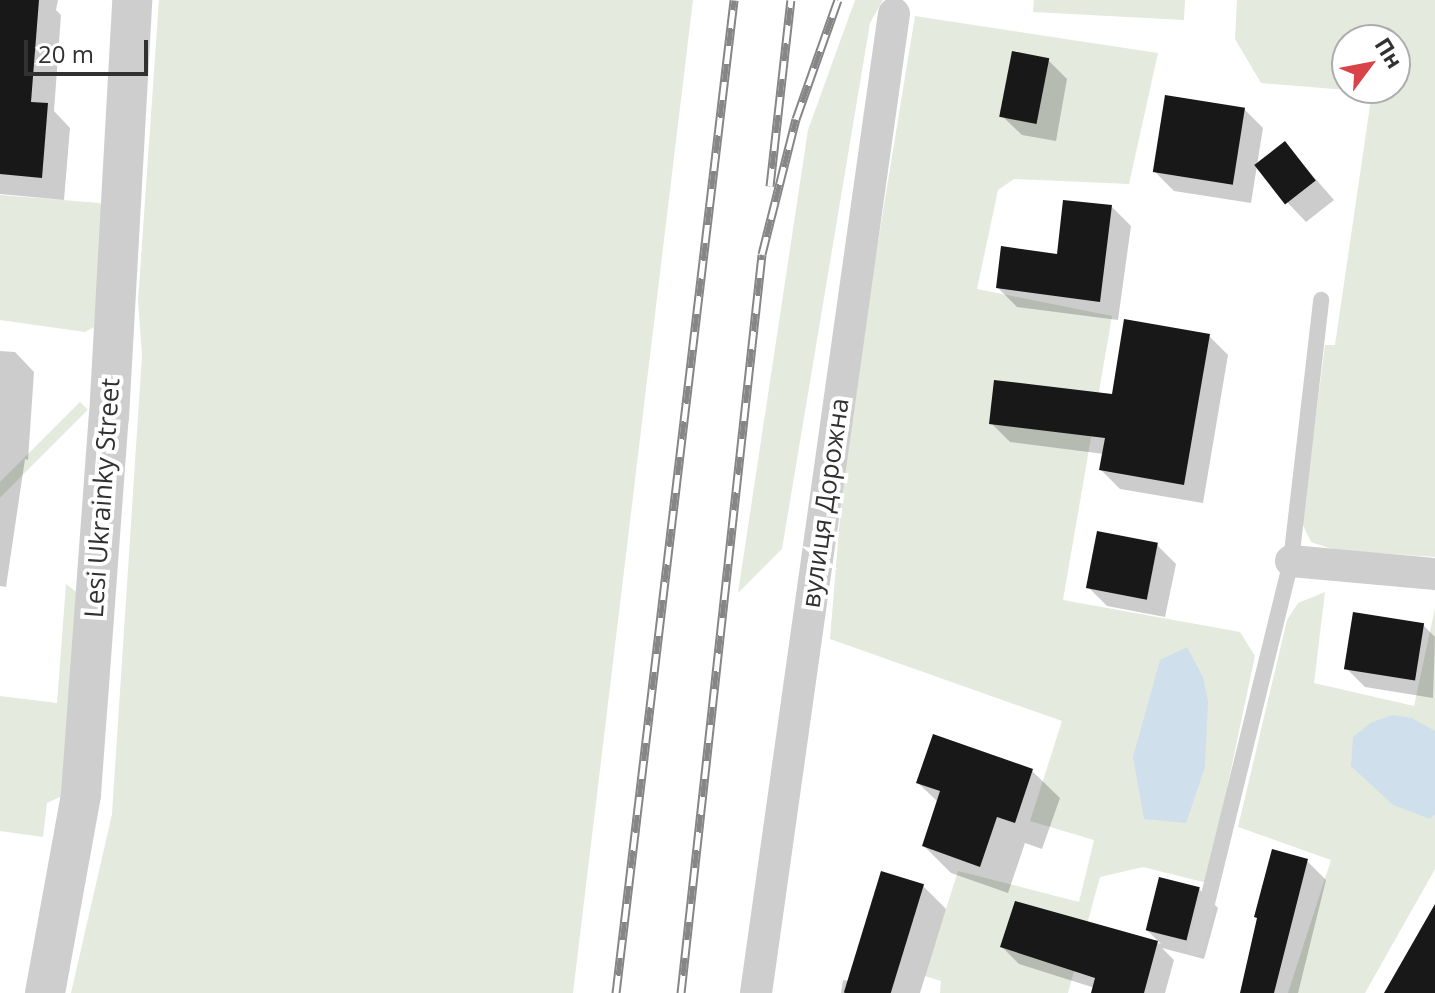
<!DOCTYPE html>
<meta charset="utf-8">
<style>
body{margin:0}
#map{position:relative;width:1435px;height:993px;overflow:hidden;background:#fff;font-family:"Open Sans",sans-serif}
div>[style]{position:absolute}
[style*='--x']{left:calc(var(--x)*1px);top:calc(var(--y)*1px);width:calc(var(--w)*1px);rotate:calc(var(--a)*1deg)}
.green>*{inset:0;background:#e4eade;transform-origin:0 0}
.water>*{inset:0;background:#cfdfeb}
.shadow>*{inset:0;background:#0003}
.building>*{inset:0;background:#181818;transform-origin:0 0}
.service>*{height:16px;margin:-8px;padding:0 8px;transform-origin:8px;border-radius:8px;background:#cecece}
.minor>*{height:32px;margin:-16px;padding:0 16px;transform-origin:16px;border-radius:16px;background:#cecece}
.tertiary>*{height:40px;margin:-20px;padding:0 20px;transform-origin:20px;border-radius:20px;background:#cecece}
.rail>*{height:9px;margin-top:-4.5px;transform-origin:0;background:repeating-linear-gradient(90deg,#fff 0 18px,#868686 0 36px);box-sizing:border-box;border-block:2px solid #868686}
span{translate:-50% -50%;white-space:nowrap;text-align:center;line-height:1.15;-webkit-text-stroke:8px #fff;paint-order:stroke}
.street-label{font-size:26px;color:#313131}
.north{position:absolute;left:1331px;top:24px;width:80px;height:80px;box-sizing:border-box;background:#fff;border:2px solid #adadad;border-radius:50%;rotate:58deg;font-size:22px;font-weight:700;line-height:32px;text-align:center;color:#313131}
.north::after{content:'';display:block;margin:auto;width:28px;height:36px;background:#d94348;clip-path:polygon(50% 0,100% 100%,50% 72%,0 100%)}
.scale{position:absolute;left:24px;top:40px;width:124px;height:36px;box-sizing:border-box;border:4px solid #313131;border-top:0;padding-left:10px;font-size:24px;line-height:28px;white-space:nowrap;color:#313131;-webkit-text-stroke:6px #fff;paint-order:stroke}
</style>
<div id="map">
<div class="green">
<i style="clip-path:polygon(159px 0,693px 0,573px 993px,71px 993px,112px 814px,142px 355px,138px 301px)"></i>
<i style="clip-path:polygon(855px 0,883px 0,870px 23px,782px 549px,738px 593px,808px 130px)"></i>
<i style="clip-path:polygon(1034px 0,1185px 0,1184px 20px,1033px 12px)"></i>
<i style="clip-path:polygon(evenodd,1237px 0,1435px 0,1435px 557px,1335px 550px,1311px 542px,1302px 523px,1325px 345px,1335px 345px,1372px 92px,1261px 83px,1235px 39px,1237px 0,1347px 40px,1395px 40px,1395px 88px,1347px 88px,1347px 40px)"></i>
<i style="clip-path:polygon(915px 16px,1158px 53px,1129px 184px,1014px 179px,998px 190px,977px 289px,1112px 316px,1063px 600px,1240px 632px,1255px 656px,1207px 883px,1143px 867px,1100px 877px,1068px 993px,940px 993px,941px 981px,925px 976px,958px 871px,1079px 902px,1094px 840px,1030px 821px,1062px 721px,830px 639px,847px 431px)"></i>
<i style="clip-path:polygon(0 195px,100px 203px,104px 213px,94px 327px,85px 332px,0 320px)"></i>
<i style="left:80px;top:402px;width:11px;height:136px;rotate:45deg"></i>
<i style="clip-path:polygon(66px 584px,80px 595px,62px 796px,47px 803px,43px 837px,0 831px,0 696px,57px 703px)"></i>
<i style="clip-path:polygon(1325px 592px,1314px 683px,1414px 706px,1435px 608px,1435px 869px,1365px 993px,1288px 993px,1331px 860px,1238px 827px,1287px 620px,1298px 603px)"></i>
</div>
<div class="water">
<i style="clip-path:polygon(1187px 647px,1203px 677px,1208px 701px,1205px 767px,1186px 823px,1144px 819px,1133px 757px,1160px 660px)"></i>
<i style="clip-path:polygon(1393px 715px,1412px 718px,1435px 731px,1435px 814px,1430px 819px,1393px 805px,1351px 766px,1353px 737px,1372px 722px)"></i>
</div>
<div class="shadow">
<i style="clip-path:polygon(0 0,58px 0,56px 10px,61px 15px,54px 111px,70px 128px,64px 200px,0 194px)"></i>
<i style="clip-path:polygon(1048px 60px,1067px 79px,1056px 141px,1022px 135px,1002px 116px)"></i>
<i style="clip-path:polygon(1244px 109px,1263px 128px,1251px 203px,1174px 191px,1155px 172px)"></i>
<i style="clip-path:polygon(1285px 144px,1334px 200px,1306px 222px,1288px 203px)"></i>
<i style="clip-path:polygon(1112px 207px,1131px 226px,1118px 320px,1017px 307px,998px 288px,1059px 256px)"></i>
<i style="clip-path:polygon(1209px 336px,1228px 355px,1203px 503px,1120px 489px,1101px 470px,1104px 454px,1010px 442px,991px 423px,1114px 397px)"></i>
<i style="clip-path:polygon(0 351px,15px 352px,34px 372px,28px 460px,25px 459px,6px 587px,0 586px)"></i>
<i style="clip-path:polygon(1157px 545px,1176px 564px,1165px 617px,1107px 606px,1088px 587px)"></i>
<i style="clip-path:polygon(1423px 625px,1435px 637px,1433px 698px,1365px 687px,1346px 668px)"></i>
<i style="clip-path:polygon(1032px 771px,1060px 798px,1042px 849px,1025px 843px,1008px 893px,951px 873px,924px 846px,938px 802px,918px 783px)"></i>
<i style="clip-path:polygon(1307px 861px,1326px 880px,1298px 993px,1242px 993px)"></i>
<i style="clip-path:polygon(923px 886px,946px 909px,920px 993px,841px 993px,843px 980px,850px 981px)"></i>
<i style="clip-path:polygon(1199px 889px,1218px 908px,1204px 959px,1162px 948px,1174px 960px,1165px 993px,1093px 993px,1095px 988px,1019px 964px,1002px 947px,1016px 904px,1161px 944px,1147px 930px)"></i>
</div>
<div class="building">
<i style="clip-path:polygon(0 0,39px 0,31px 102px,48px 103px,42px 178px,0 174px)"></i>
<i style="left:1012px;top:51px;width:38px;height:67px;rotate:11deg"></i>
<i style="left:1165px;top:95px;width:81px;height:78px;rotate:9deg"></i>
<i style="left:1285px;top:141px;width:50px;height:39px;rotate:52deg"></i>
<i style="clip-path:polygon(1063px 200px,1112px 205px,1100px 302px,996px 288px,1001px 246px,1057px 254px)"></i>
<i style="clip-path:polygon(1124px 319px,1210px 334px,1184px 485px,1099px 470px,1105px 438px,989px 424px,994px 380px,1112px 394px)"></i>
<i style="left:1097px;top:531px;width:62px;height:58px;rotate:11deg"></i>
<i style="left:1353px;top:612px;width:72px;height:58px;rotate:9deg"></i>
<i style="clip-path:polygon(933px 734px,1033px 769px,1015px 823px,997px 817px,980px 867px,922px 846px,940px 791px,916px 783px)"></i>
<i style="clip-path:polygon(1272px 849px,1308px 859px,1274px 993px,1240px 993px,1257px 918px,1254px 917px)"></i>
<i style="left:881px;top:871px;width:45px;height:127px;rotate:17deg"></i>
<i style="left:1159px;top:877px;width:42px;height:55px;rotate:14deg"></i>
<i style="clip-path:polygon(1015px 901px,1158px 941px,1144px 993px,1091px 993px,1095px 978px,1000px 947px)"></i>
<i style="clip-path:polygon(1435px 904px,1435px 993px,1384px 993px)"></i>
</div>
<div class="service">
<i style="--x:1196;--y:948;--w:398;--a:-76.2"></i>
<i style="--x:1291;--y:561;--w:263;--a:-83.4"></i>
</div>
<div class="minor">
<i style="--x:1291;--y:561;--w:145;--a:5.2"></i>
<i style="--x:756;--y:993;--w:989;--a:-81.98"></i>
</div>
<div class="tertiary">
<i style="--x:45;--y:993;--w:202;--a:-79.7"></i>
<i style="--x:81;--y:794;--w:378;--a:-85.8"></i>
<i style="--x:109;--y:417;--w:418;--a:-86.8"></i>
</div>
<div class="rail">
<i style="--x:770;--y:186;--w:187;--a:-83.6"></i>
<i style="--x:616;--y:993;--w:1000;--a:-83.22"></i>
<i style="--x:681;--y:993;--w:743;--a:-83.74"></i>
<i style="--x:762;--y:254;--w:139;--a:-75.9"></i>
<i style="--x:796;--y:119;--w:126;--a:-70.6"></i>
</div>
<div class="street-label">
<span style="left:102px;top:498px;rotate:-86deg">Lesi Ukrainky Street</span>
<span style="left:825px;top:503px;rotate:-82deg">вулиця Дорожна</span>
</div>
<div class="north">Пн</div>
<div class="scale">20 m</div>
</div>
